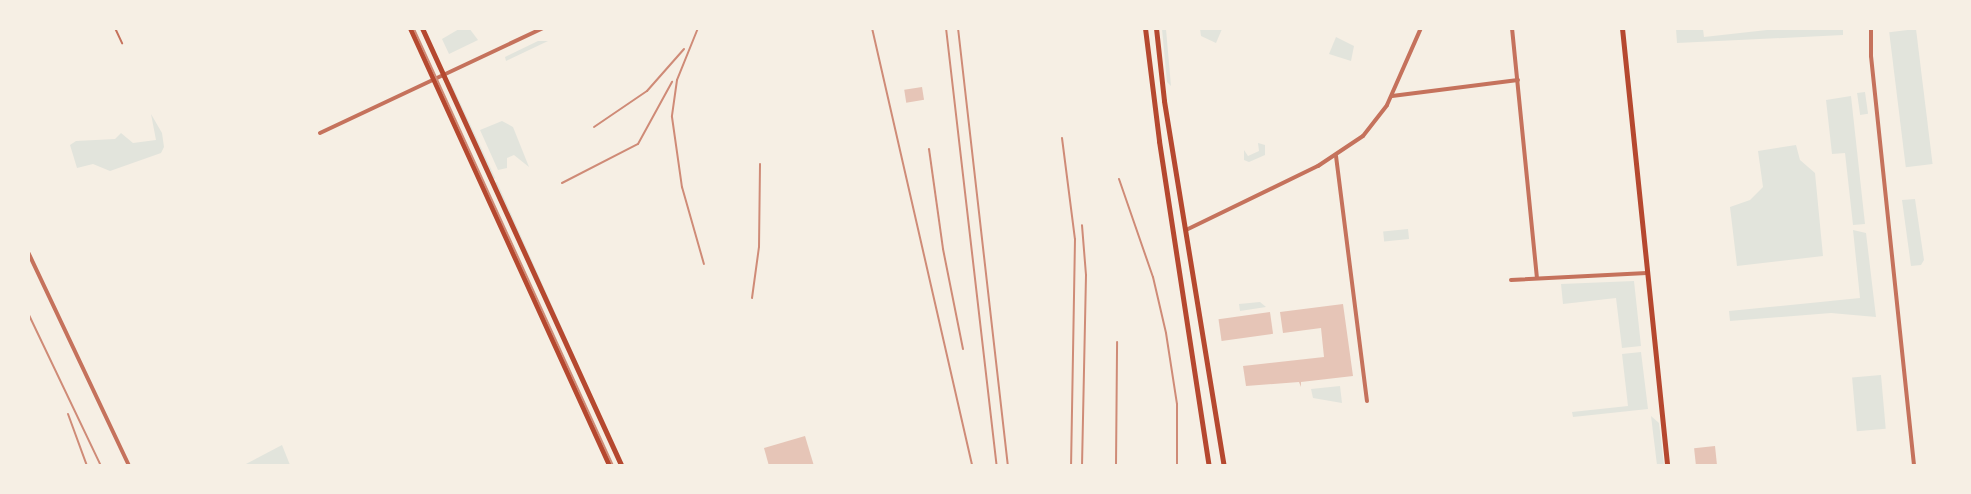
<!DOCTYPE html>
<style>
body{margin:0}
#map{position:relative;width:1971px;height:494px;overflow:hidden;background:#f6efe4;font-family:Manrope,sans-serif}
div>[style]{position:absolute}
[style*='--x']{left:calc(var(--x)*1px);top:calc(var(--y)*1px);width:calc(var(--w)*1px);rotate:calc(var(--a)*1deg)}
.green>*{inset:0;background:#e2e4dc;transform-origin:0 0}
.building>*{inset:0;background:#e6c5b7;transform-origin:0 0}
.service>*{height:2px;margin:-1px;padding:0 1px;transform-origin:1px;border-radius:1px;background:#c5725c}
.minor>*{height:4px;margin:-2px;padding:0 2px;transform-origin:2px;border-radius:2px;background:#c5725c}
.secondary>*{height:5px;margin:-2.5px;padding:0 2.5px;transform-origin:2.5px;border-radius:2.5px;background:#b5482f}
.tram>*{height:1.5px;margin:-0.75px;padding:0 0.75px;transform-origin:0.75px;border-radius:0.75px;background:#cf8b77}
.rail>*{height:2px;margin:-1px;padding:0 1px;transform-origin:1px;border-radius:1px;background:#cf8b77}
span{translate:-50% -50%;white-space:nowrap;text-align:center;line-height:1.15;-webkit-text-stroke:4.5px #f6efe4;paint-order:stroke}
.frame{position:absolute;inset:0;border:30px solid #f6efe4;pointer-events:none}
</style>
<div id="map">
<div class="green">
<i style="clip-path:polygon(469px 28px,478px 40px,449px 54px,442px 39px,459px 29px)"></i>
<i style="clip-path:polygon(1162px 29px,1166px 29px,1171px 86px,1167px 82px)"></i>
<i style="clip-path:polygon(1200px 29px,1200px 28px,1222px 29px,1216px 43px,1201px 36px)"></i>
<i style="clip-path:polygon(1776px 29px,1843px 29px,1843px 35px,1677px 43px,1676px 29px,1703px 29px,1704px 37px)"></i>
<i style="left:1916px;top:29px;width:136px;height:27px;rotate:83deg"></i>
<i style="clip-path:polygon(1336px 37px,1354px 46px,1351px 61px,1329px 54px)"></i>
<i style="clip-path:polygon(538px 41px,548px 41px,506px 61px,505px 57px)"></i>
<i style="left:451px;top:83px;width:105px;height:2px;rotate:65deg"></i>
<i style="left:1865px;top:92px;width:22px;height:8px;rotate:82deg"></i>
<i style="clip-path:polygon(1851px 96px,1865px 224px,1853px 225px,1845px 153px,1832px 154px,1826px 100px)"></i>
<i style="clip-path:polygon(151px 114px,162px 133px,164px 147px,161px 153px,110px 171px,93px 164px,77px 168px,70px 145px,76px 141px,115px 139px,121px 133px,133px 143px,156px 140px)"></i>
<i style="clip-path:polygon(502px 121px,513px 127px,529px 167px,514px 155px,507px 158px,507px 168px,498px 170px,480px 130px)"></i>
<i style="clip-path:polygon(1258px 143px,1265px 145px,1265px 155px,1249px 162px,1244px 160px,1244px 150px,1248px 156px,1259px 151px)"></i>
<i style="clip-path:polygon(1796px 145px,1800px 160px,1815px 173px,1823px 256px,1737px 266px,1730px 207px,1750px 200px,1763px 187px,1758px 151px)"></i>
<i style="left:497px;top:182px;width:201px;height:2px;rotate:66deg"></i>
<i style="clip-path:polygon(1915px 199px,1924px 260px,1921px 265px,1911px 266px,1902px 200px)"></i>
<i style="left:1408px;top:229px;width:10px;height:25px;rotate:84deg"></i>
<i style="clip-path:polygon(1853px 230px,1866px 233px,1876px 317px,1831px 313px,1730px 321px,1729px 311px,1860px 298px)"></i>
<i style="clip-path:polygon(1634px 281px,1641px 346px,1622px 348px,1616px 298px,1563px 304px,1561px 284px)"></i>
<i style="clip-path:polygon(1260px 302px,1266px 307px,1240px 311px,1239px 304px)"></i>
<i style="clip-path:polygon(1641px 352px,1648px 409px,1573px 417px,1572px 412px,1628px 406px,1622px 354px)"></i>
<i style="left:1881px;top:375px;width:54px;height:29px;rotate:85deg"></i>
<i style="clip-path:polygon(1340px 386px,1342px 403px,1313px 398px,1311px 389px)"></i>
<i style="clip-path:polygon(1651px 416px,1659px 423px,1664px 465px,1657px 465px)"></i>
<i style="clip-path:polygon(282px 445px,290px 465px,244px 465px)"></i>
</div>
<div class="building">
<i style="left:922px;top:87px;width:13px;height:18px;rotate:81deg"></i>
<i style="clip-path:polygon(1343px 304px,1353px 376px,1301px 382px,1301px 387px,1299px 382px,1246px 386px,1243px 366px,1324px 357px,1321px 328px,1283px 333px,1280px 312px)"></i>
<i style="left:1270px;top:312px;width:22px;height:52px;rotate:82deg"></i>
<i style="clip-path:polygon(805px 436px,814px 466px,769px 466px,764px 448px)"></i>
<i style="left:1715px;top:446px;width:20px;height:21px;rotate:84deg"></i>
</div>
<div class="service">
<i style="--x:115;--y:28;--w:17;--a:65"></i>
</div>
<div class="minor">
<i style="--x:1512;--y:28;--w:251;--a:84.3"></i>
<i style="--x:1871;--y:28;--w:28;--a:90"></i>
<i style="--x:1871;--y:56;--w:412;--a:84"></i>
<i style="--x:1392;--y:96;--w:127;--a:-7.2"></i>
<i style="--x:320;--y:133;--w:246;--a:-25.2"></i>
<i style="--x:1336;--y:156;--w:247;--a:82.8"></i>
<i style="--x:1186;--y:230;--w:147;--a:-25.9"></i>
<i style="--x:1318;--y:166;--w:54;--a:-33.7"></i>
<i style="--x:1363;--y:136;--w:39;--a:-52"></i>
<i style="--x:1387;--y:105;--w:84;--a:-66.2"></i>
<i style="--x:28;--y:252;--w:237;--a:64.7"></i>
<i style="--x:1511;--y:280;--w:136;--a:-2.9"></i>
</div>
<div class="secondary">
<i style="--x:410;--y:28;--w:482;--a:65.5"></i>
<i style="--x:422;--y:28;--w:482;--a:65.5"></i>
<i style="--x:1145;--y:28;--w:114;--a:82.9"></i>
<i style="--x:1159;--y:141;--w:329;--a:81.3"></i>
<i style="--x:1156;--y:28;--w:73;--a:83.7"></i>
<i style="--x:1164;--y:101;--w:370;--a:80.7"></i>
<i style="--x:1622;--y:28;--w:440;--a:84.1"></i>
</div>
<div class="tram">
<i style="--x:414;--y:28;--w:482;--a:65.5"></i>
</div>
<div class="rail">
<i style="--x:698;--y:28;--w:56;--a:112"></i>
<i style="--x:677;--y:80;--w:37;--a:98"></i>
<i style="--x:672;--y:117;--w:71;--a:81.9"></i>
<i style="--x:682;--y:187;--w:80;--a:74.1"></i>
<i style="--x:872;--y:28;--w:449;--a:77.1"></i>
<i style="--x:946;--y:28;--w:441;--a:83.4"></i>
<i style="--x:958;--y:28;--w:441;--a:83.5"></i>
<i style="--x:594;--y:127;--w:64;--a:-34.2"></i>
<i style="--x:647;--y:91;--w:56;--a:-48.6"></i>
<i style="--x:1062;--y:138;--w:102;--a:82.7"></i>
<i style="--x:1075;--y:239;--w:227;--a:91"></i>
<i style="--x:929;--y:149;--w:101;--a:82"></i>
<i style="--x:943;--y:249;--w:102;--a:78.7"></i>
<i style="--x:1119;--y:179;--w:104;--a:70.9"></i>
<i style="--x:1153;--y:277;--w:57;--a:76.9"></i>
<i style="--x:1166;--y:333;--w:72;--a:81.2"></i>
<i style="--x:1177;--y:404;--w:62;--a:90"></i>
<i style="--x:562;--y:183;--w:85;--a:-27.2"></i>
<i style="--x:638;--y:144;--w:71;--a:-61.3"></i>
<i style="--x:752;--y:298;--w:51;--a:-82.2"></i>
<i style="--x:759;--y:247;--w:83;--a:-89.3"></i>
<i style="--x:28;--y:313;--w:170;--a:64.5"></i>
<i style="--x:68;--y:414;--w:55;--a:69.9"></i>
<i style="--x:1082;--y:466;--w:191;--a:-88.8"></i>
<i style="--x:1086;--y:275;--w:50;--a:-94.6"></i>
<i style="--x:1116;--y:466;--w:124;--a:-89.5"></i>
</div>
<div class="frame"></div>
</div>
